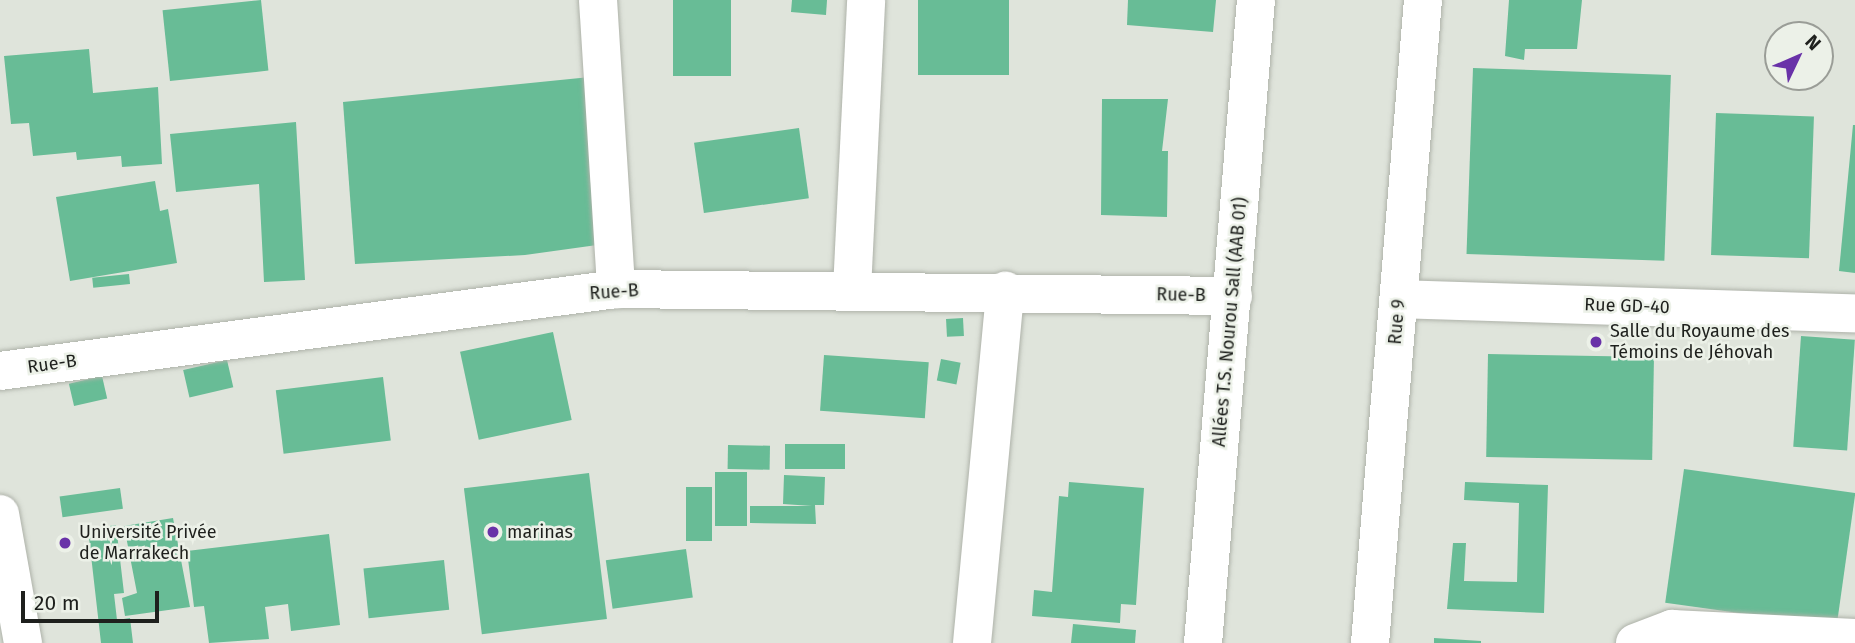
<!DOCTYPE html>
<meta charset="utf-8">
<style>
body{margin:0}
#map{position:relative;width:1855px;height:643px;overflow:hidden;background:#dfe4db;font-family:"Fira Sans",sans-serif}
div>[style]{position:absolute}
[style*='--x']{left:calc(var(--x)*1px);top:calc(var(--y)*1px);width:calc(var(--w)*1px);rotate:calc(var(--a)*1deg)}
.building>*{inset:0;background:#68bc96;transform-origin:0 0}
.roads{filter:drop-shadow(0 0 2px #aeb2a9) drop-shadow(0 0 2px #aeb2a9)}
.minor>*{height:38px;margin:-19px;padding:0 19px;transform-origin:19px;border-radius:19px;background:#fff}
.tertiary>*{height:38px;margin:-19px;padding:0 19px;transform-origin:19px;border-radius:19px;background:#fff}
.dots>*{width:19px;height:19px;translate:-50% -50%;box-sizing:border-box;border:4px solid #ecf1e8;border-radius:50%}
span{translate:-50% -50%;white-space:nowrap;text-align:center;line-height:1.15;-webkit-text-stroke:5px #ecf1e8;paint-order:stroke}
.street-label{font-size:18px;color:#1e201d}
.poi-label{font-size:18px;color:#1e201d}
.left{translate:0 -50%;text-align:left}
.north{position:absolute;left:1764px;top:21px;width:70px;height:70px;box-sizing:border-box;background:#ecf1e8;border:2px solid #9a9d97;border-radius:50%;rotate:46deg;font-size:19px;font-weight:700;line-height:28px;text-align:center;color:#1e201d}
.north::after{content:'';display:block;margin:auto;width:24px;height:32px;background:#6932a8;clip-path:polygon(50% 0,100% 100%,50% 72%,0 100%)}
.scale{position:absolute;left:21px;top:591px;width:138px;height:32px;box-sizing:border-box;border:4px solid #1e201d;border-top:0;padding-left:9px;font-size:21px;line-height:24px;white-space:nowrap;color:#1e201d;-webkit-text-stroke:5px #ecf1e8;paint-order:stroke}
</style>
<div id="map">
<div class="building">
<i style="left:261px;top:0;width:71px;height:99px;rotate:84deg"></i>
<i style="left:673px;top:0;width:58px;height:76px"></i>
<i style="clip-path:polygon(792px 0,827px 0,826px 15px,791px 12px)"></i>
<i style="left:918px;top:0;width:91px;height:75px"></i>
<i style="clip-path:polygon(1128px 0,1216px 0,1213px 32px,1127px 25px)"></i>
<i style="clip-path:polygon(1509px 0,1582px 0,1577px 49px,1525px 49px,1524px 60px,1505px 56px)"></i>
<i style="clip-path:polygon(89px 49px,93px 93px,158px 87px,162px 164px,122px 167px,121px 156px,77px 160px,76px 152px,33px 156px,29px 123px,11px 124px,4px 56px)"></i>
<i style="left:1473px;top:68px;width:198px;height:186px;rotate:2deg"></i>
<i style="clip-path:polygon(590px 77px,597px 245px,525px 255px,355px 264px,343px 102px)"></i>
<i style="clip-path:polygon(1102px 99px,1168px 99px,1162px 151px,1168px 151px,1167px 217px,1101px 215px)"></i>
<i style="left:1716px;top:113px;width:98px;height:142px;rotate:2deg"></i>
<i style="clip-path:polygon(296px 122px,305px 280px,264px 282px,259px 184px,176px 192px,170px 134px)"></i>
<i style="clip-path:polygon(1853px 125px,1855px 125px,1855px 273px,1839px 271px)"></i>
<i style="left:799px;top:128px;width:71px;height:106px;rotate:82deg"></i>
<i style="clip-path:polygon(155px 181px,160px 211px,168px 209px,177px 263px,70px 281px,56px 197px)"></i>
<i style="left:129px;top:274px;width:10px;height:37px;rotate:84deg"></i>
<i style="left:963px;top:318px;width:18px;height:17px;rotate:87deg"></i>
<i style="left:553px;top:332px;width:90px;height:95px;rotate:78deg"></i>
<i style="left:1801px;top:336px;width:54px;height:111px;rotate:4deg"></i>
<i style="left:1488px;top:354px;width:166px;height:103px;rotate:1deg"></i>
<i style="left:824px;top:355px;width:105px;height:56px;rotate:4deg"></i>
<i style="left:941px;top:359px;width:20px;height:22px;rotate:11deg"></i>
<i style="left:227px;top:360px;width:28px;height:45px;rotate:77deg"></i>
<i style="left:102px;top:376px;width:23px;height:34px;rotate:77deg"></i>
<i style="left:383px;top:377px;width:64px;height:108px;rotate:83deg"></i>
<i style="left:845px;top:444px;width:25px;height:60px;rotate:90deg"></i>
<i style="left:728px;top:445px;width:42px;height:24px;rotate:1deg"></i>
<i style="left:1684px;top:469px;width:173px;height:135px;rotate:8deg"></i>
<i style="left:715px;top:472px;width:32px;height:54px"></i>
<i style="left:589px;top:473px;width:147px;height:126px;rotate:83deg"></i>
<i style="clip-path:polygon(784px 475px,825px 477px,824px 505px,815px 505px,816px 524px,750px 523px,750px 506px,812px 506px,783px 504px)"></i>
<i style="clip-path:polygon(1069px 482px,1144px 488px,1136px 605px,1121px 604px,1120px 623px,1032px 616px,1034px 590px,1052px 592px,1059px 496px,1068px 497px)"></i>
<i style="clip-path:polygon(1465px 482px,1548px 485px,1544px 613px,1447px 609px,1453px 543px,1466px 543px,1464px 581px,1517px 582px,1519px 503px,1464px 500px)"></i>
<i style="left:686px;top:487px;width:26px;height:54px"></i>
<i style="left:120px;top:488px;width:21px;height:61px;rotate:82deg"></i>
<i style="clip-path:polygon(173px 518px,190px 607px,125px 616px,122px 598px,137px 593px,124px 526px)"></i>
<i style="clip-path:polygon(116px 525px,124px 593px,114px 594px,117px 620px,130px 618px,133px 643px,101px 643px,88px 529px)"></i>
<i style="clip-path:polygon(329px 534px,340px 625px,291px 631px,288px 604px,265px 607px,269px 639px,209px 643px,204px 606px,194px 607px,187px 551px)"></i>
<i style="left:686px;top:549px;width:49px;height:81px;rotate:82deg"></i>
<i style="left:444px;top:560px;width:50px;height:81px;rotate:84deg"></i>
<i style="clip-path:polygon(1073px 624px,1136px 630px,1135px 643px,1071px 643px)"></i>
<i style="clip-path:polygon(1434px 638px,1481px 641px,1481px 643px,1434px 643px)"></i>
</div>
<div class="roads">
<div class="minor">
<i style="--x:598;--y:0;--w:290;--a:86.4"></i>
<i style="--x:852;--y:290;--w:290;--a:-87.2"></i>
<i style="--x:1399;--y:299;--w:456;--a:1.8"></i>
<i style="--x:0;--y:371;--w:621;--a:-7.58"></i>
<i style="--x:616;--y:289;--w:617;--a:0.65"></i>
<i style="--x:0;--y:514;--w:131;--a:79.9"></i>
<i style="--x:972;--y:643;--w:354;--a:-84.6"></i>
<i style="--x:1635;--y:643;--w:40;--a:-21"></i>
<i style="--x:1672;--y:629;--w:183;--a:2.8"></i>
</div>
<div class="tertiary">
<i style="--x:1203;--y:643;--w:645;--a:-85.29"></i>
<i style="--x:1370;--y:643;--w:645;--a:-85.29"></i>
</div>
</div>
<div class="dots">
<i style="left:1596px;top:342px;background:#6932a8"></i>
<i style="left:493px;top:532px;background:#6932a8"></i>
<i style="left:65px;top:543px;background:#6932a8"></i>
</div>
<div class="street-label">
<span style="left:614px;top:292px;rotate:-4deg">Rue-B</span>
<span style="left:1181px;top:295px;rotate:1deg">Rue-B</span>
<span style="left:1627px;top:306px;rotate:2deg">Rue GD-40</span>
<span style="left:1230px;top:322px;rotate:-85deg">Allées T.S. Nourou Sall (AAB 01)</span>
<span style="left:1397px;top:322px;rotate:-85deg">Rue 9</span>
<span style="left:52px;top:364px;rotate:-8deg">Rue-B</span>
</div>
<div class="poi-label">
<span class="left" style="left:1610px;top:342px">Salle du Royaume des<br>Témoins de Jéhovah</span>
<span class="left" style="left:507px;top:532px">marinas</span>
<span class="left" style="left:79px;top:543px">Université Privée<br>de Marrakech</span>
</div>
<div class="north">N</div>
<div class="scale">20 m</div>
</div>
